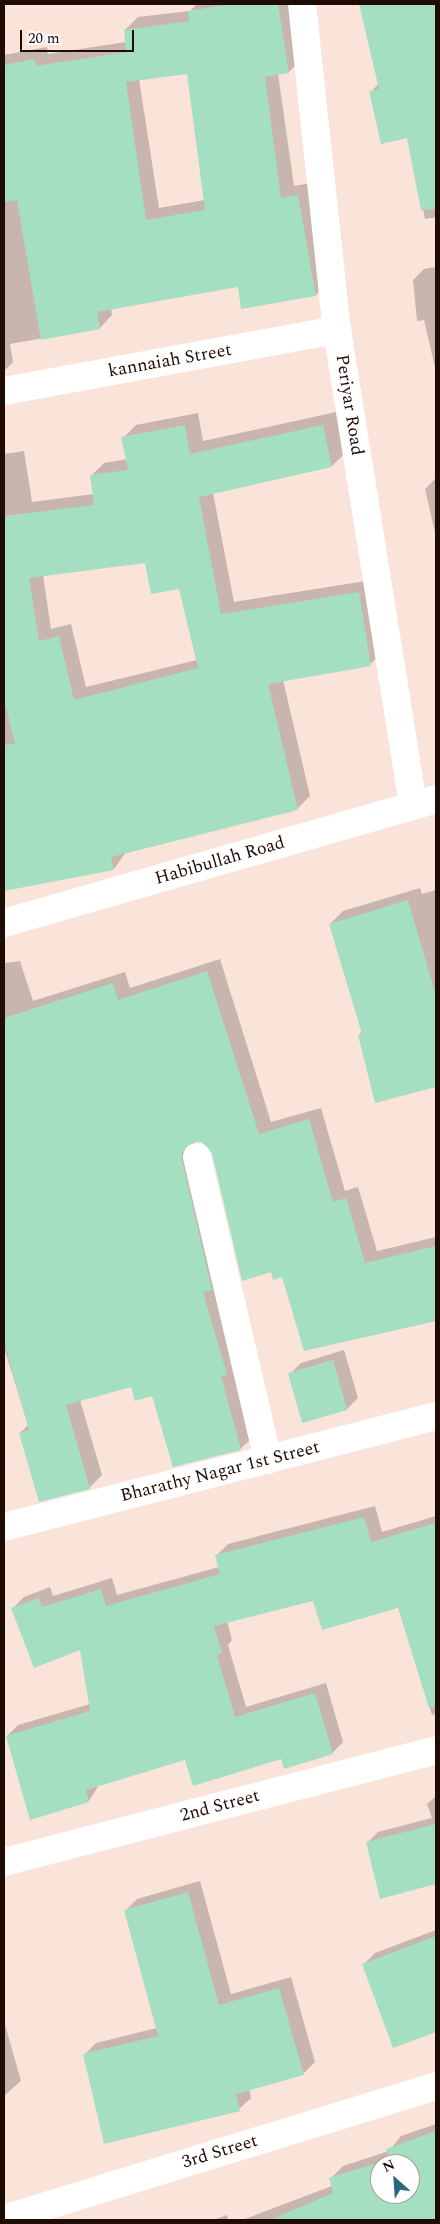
<!DOCTYPE html>
<style>
body{margin:0}
#map{position:relative;width:440px;height:2224px;overflow:hidden;background:#fae3d9;font-family:Spectral,serif}
div>[style]{position:absolute}
[style*='--x']{left:calc(var(--x)*1px);top:calc(var(--y)*1px);width:calc(var(--w)*1px);rotate:calc(var(--a)*1deg)}
.shadow>*{inset:0;background:#0003}
.building>*{inset:0;background:#a4dfc2;transform-origin:0 0}
.minor>*{height:28px;margin:-14px;padding:0 14px;transform-origin:14px;border-radius:14px;background:#fff}
span{translate:-50% -50%;white-space:nowrap;text-align:center;line-height:1.15;-webkit-text-stroke:4.5px #fff;paint-order:stroke}
.street-label{font-size:18px;color:#1f0c05}
.frame{position:absolute;inset:0;border:5px solid #1f0c05;pointer-events:none}
.north{position:absolute;left:370px;top:2154px;width:50px;height:50px;box-sizing:border-box;background:#fff;border:1px solid #a59e9b;border-radius:50%;rotate:334deg;font-size:14px;font-weight:700;line-height:20px;text-align:center;color:#1f0c05}
.north::after{content:'';display:block;margin:auto;width:18px;height:22px;background:#28677d;clip-path:polygon(50% 0,100% 100%,50% 72%,0 100%)}
.scale{position:absolute;left:20px;top:30px;width:114px;height:22px;box-sizing:border-box;border:2px solid #1f0c05;border-top:0;padding-left:6px;font-size:15px;line-height:18px;white-space:nowrap;color:#1f0c05;-webkit-text-stroke:4px #fff;paint-order:stroke}
</style>
<div id="map">
<div class="shadow">
<i style="clip-path:polygon(evenodd,197px 4px,292px 4px,302px 59px,289px 72px,278px 74px,294px 186px,311px 183px,328px 282px,316px 295px,239px 285px,111px 308px,112px 315px,100px 328px,10px 344px,13px 362px,4px 371px,4px 55px,47px 47px,48px 54px,126px 42px,125px 30px,138px 17px,190px 11px,197px 4px,188px 72px,205px 200px,159px 208px,139px 79px,188px 72px)"></i>
<i style="clip-path:polygon(361px 4px,436px 4px,436px 217px,425px 219px,408px 136px,371px 92px,379px 83px)"></i>
<i style="clip-path:polygon(436px 267px,436px 372px,424px 320px,417px 321px,413px 280px,424px 269px)"></i>
<i style="clip-path:polygon(evenodd,336px 412px,345px 453px,332px 466px,213px 493px,234px 602px,372px 580px,384px 651px,370px 664px,283px 680px,310px 796px,297px 809px,126px 852px,114px 869px,4px 890px,4px 454px,24px 451px,32px 502px,94px 494px,91px 476px,104px 463px,127px 459px,123px 438px,136px 425px,198px 413px,203px 441px,336px 412px,146px 561px,180px 588px,197px 660px,86px 687px,71px 624px,51px 629px,43px 575px,146px 561px)"></i>
<i style="clip-path:polygon(436px 478px,436px 537px,425px 489px)"></i>
<i style="clip-path:polygon(420px 888px,422px 894px,436px 890px,436px 1086px,376px 1101px,359px 1035px,362px 1031px,330px 924px,343px 911px)"></i>
<i style="clip-path:polygon(220px 959px,271px 1122px,321px 1108px,345px 1191px,358px 1187px,377px 1251px,436px 1237px,436px 1320px,305px 1350px,283px 1276px,213px 1153px,203px 1141px,194px 1141px,253px 1437px,240px 1449px,132px 1385px,80px 1400px,102px 1475px,89px 1488px,20px 1433px,28px 1425px,4px 1347px,4px 963px,20px 961px,33px 1001px,125px 972px,130px 988px)"></i>
<i style="clip-path:polygon(344px 1350px,358px 1398px,347px 1409px,290px 1374px,301px 1363px)"></i>
<i style="clip-path:polygon(375px 1506px,382px 1532px,436px 1516px,436px 1714px,432px 1715px,399px 1606px,314px 1600px,227px 1621px,232px 1640px,228px 1645px,246px 1707px,326px 1683px,343px 1742px,332px 1753px,186px 1758px,99px 1785px,89px 1801px,7px 1736px,18px 1725px,90px 1704px,81px 1648px,13px 1608px,24px 1597px,50px 1587px,53px 1596px,112px 1578px,117px 1595px,219px 1567px,217px 1555px,228px 1544px)"></i>
<i style="clip-path:polygon(436px 1796px,436px 1883px,381px 1897px,367px 1843px,378px 1832px,432px 1818px,427px 1804px)"></i>
<i style="clip-path:polygon(200px 1881px,231px 1994px,291px 1977px,315px 2062px,303px 2074px,249px 2089px,251px 2098px,239px 2109px,84px 2055px,96px 2043px,157px 2028px,125px 1911px,137px 1899px)"></i>
<i style="clip-path:polygon(436px 1930px,436px 2031px,394px 2047px,364px 1964px,375px 1953px)"></i>
<i style="clip-path:polygon(4px 2021px,21px 2081px,4px 2096px)"></i>
<i style="clip-path:polygon(evenodd,436px 2124px,436px 2220px,242px 2220px,332px 2186px,330px 2179px,343px 2166px,389px 2151px,401px 2136px,436px 2124px,380px 2164px,410px 2164px,410px 2194px,380px 2194px,380px 2164px)"></i>
<i style="clip-path:polygon(227px 2215px,228px 2220px,213px 2220px)"></i>
</div>
<div class="building">
<i style="clip-path:polygon(evenodd,231px 4px,278px 4px,289px 73px,265px 77px,281px 198px,298px 195px,316px 296px,241px 309px,238px 287px,97px 312px,100px 329px,41px 340px,17px 200px,4px 202px,4px 65px,35px 59px,36px 66px,126px 52px,124px 30px,189px 21px,188px 11px,231px 4px,187px 74px,205px 210px,146px 220px,126px 82px,187px 74px)"></i>
<i style="clip-path:polygon(359px 4px,436px 4px,436px 209px,421px 210px,407px 138px,381px 144px,369px 91px,379px 89px)"></i>
<i style="clip-path:polygon(evenodd,185px 425px,190px 454px,323px 425px,332px 467px,199px 497px,221px 614px,359px 592px,371px 666px,268px 684px,298px 810px,111px 857px,114px 870px,4px 891px,4px 745px,15px 744px,4px 699px,4px 516px,94px 505px,90px 475px,128px 470px,121px 437px,185px 425px,145px 563px,151px 594px,179px 589px,198px 668px,74px 700px,59px 636px,39px 641px,29px 578px,145px 563px)"></i>
<i style="clip-path:polygon(408px 900px,436px 996px,436px 1087px,375px 1103px,358px 1035px,362px 1034px,329px 924px)"></i>
<i style="clip-path:polygon(207px 971px,259px 1134px,309px 1119px,333px 1202px,346px 1198px,365px 1263px,436px 1246px,436px 1321px,304px 1351px,282px 1277px,273px 1280px,271px 1272px,242px 1281px,212px 1153px,202px 1142px,193px 1142px,182px 1152px,182px 1161px,212px 1290px,203px 1292px,227px 1375px,221px 1376px,241px 1450px,173px 1467px,152px 1396px,135px 1401px,131px 1387px,66px 1405px,90px 1489px,39px 1502px,19px 1433px,29px 1430px,4px 1342px,4px 1018px,113px 983px,118px 1000px)"></i>
<i style="left:333px;top:1360px;width:52px;height:47px;rotate:74deg"></i>
<i style="clip-path:polygon(364px 1517px,371px 1542px,436px 1523px,436px 1707px,429px 1708px,398px 1608px,322px 1630px,313px 1601px,214px 1626px,222px 1653px,217px 1655px,235px 1717px,315px 1693px,333px 1754px,284px 1769px,281px 1759px,193px 1786px,185px 1760px,86px 1790px,89px 1802px,30px 1820px,6px 1736px,90px 1711px,80px 1650px,34px 1668px,11px 1608px,39px 1598px,42px 1607px,101px 1589px,106px 1606px,220px 1574px,215px 1555px)"></i>
<i style="clip-path:polygon(436px 1824px,436px 1884px,380px 1899px,366px 1842px)"></i>
<i style="clip-path:polygon(188px 1892px,219px 2005px,279px 1988px,304px 2075px,236px 2094px,240px 2111px,104px 2144px,83px 2054px,158px 2036px,124px 1910px)"></i>
<i style="clip-path:polygon(436px 1936px,436px 2032px,393px 2048px,362px 1964px)"></i>
<i style="clip-path:polygon(evenodd,436px 2131px,436px 2220px,270px 2220px,333px 2193px,329px 2178px,390px 2159px,386px 2149px,436px 2131px,380px 2164px,410px 2164px,410px 2194px,380px 2194px,380px 2164px)"></i>
</div>
<div class="minor">
<i style="--x:302;--y:4;--w:328;--a:83.9"></i>
<i style="--x:337;--y:330;--w:481;--a:80.9"></i>
<i style="--x:4;--y:391;--w:339;--a:-10.4"></i>
<i style="--x:4;--y:923;--w:449;--a:-16"></i>
<i style="--x:197;--y:1157;--w:311;--a:76.8"></i>
<i style="--x:4;--y:1527;--w:446;--a:-14.4"></i>
<i style="--x:4;--y:1862;--w:446;--a:-14.5"></i>
<i style="--x:4;--y:2219;--w:452;--a:-17.1"></i>
</div>
<div class="street-label">
<span style="left:170px;top:361px;rotate:-10deg">kannaiah Street</span>
<span style="left:349px;top:405px;rotate:81deg">Periyar Road</span>
<span style="left:220px;top:861px;rotate:-16deg">Habibullah Road</span>
<span style="left:220px;top:1472px;rotate:-14deg">Bharathy Nagar 1st Street</span>
<span style="left:220px;top:1806px;rotate:-15deg">2nd Street</span>
<span style="left:220px;top:2152px;rotate:-17deg">3rd Street</span>
</div>
<div class="frame"></div>
<div class="north">N</div>
<div class="scale">20 m</div>
</div>
